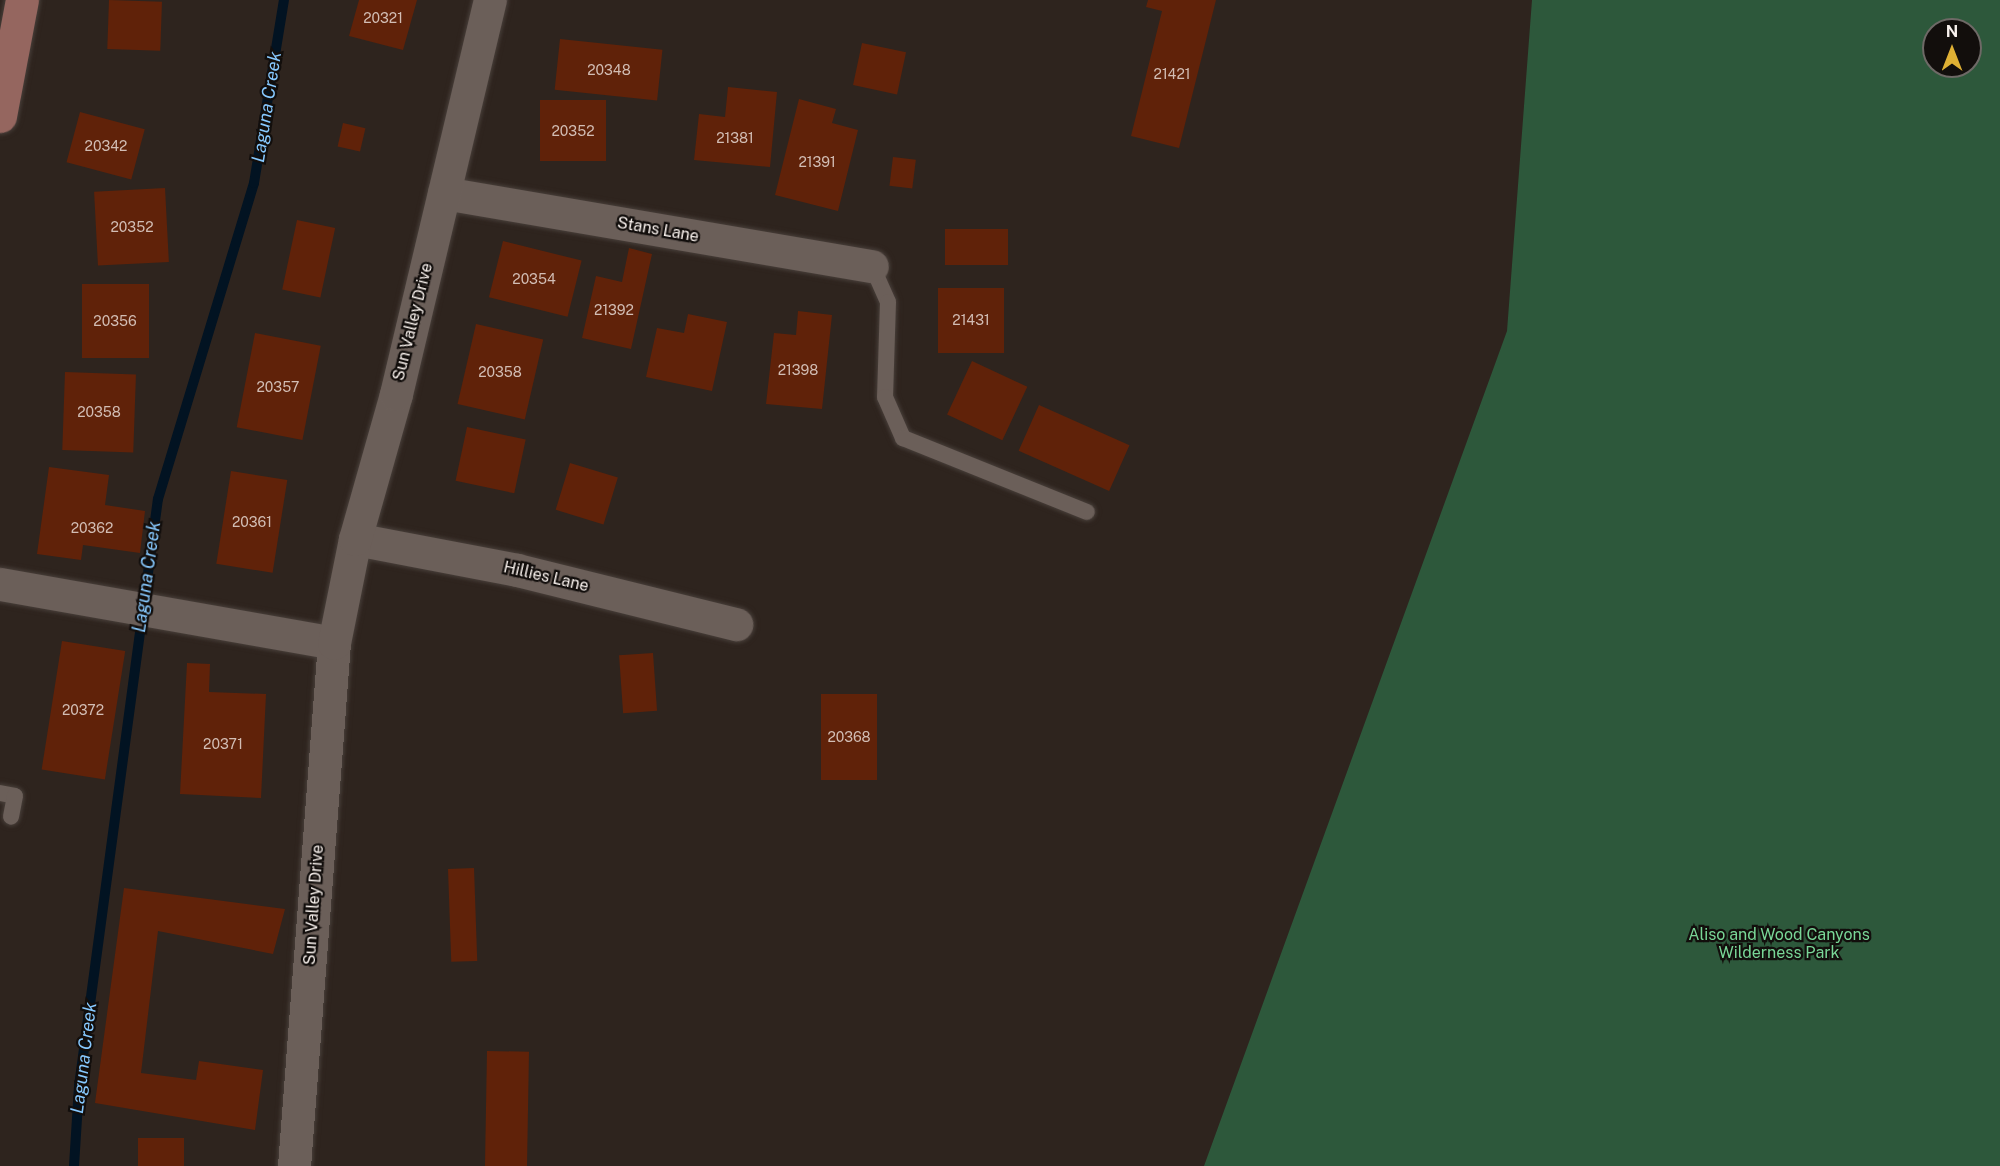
<!DOCTYPE html>
<style>
body{margin:0}
#map{position:relative;width:2000px;height:1166px;overflow:hidden;background:#2e241e;font-family:"Public Sans",sans-serif}
div>[style]{position:absolute}
[style*='--x']{left:calc(var(--x)*1px);top:calc(var(--y)*1px);width:calc(var(--w)*1px);rotate:calc(var(--a)*1deg)}
.green>*{inset:0;background:#2d583b}
.stream>*{height:10px;margin:-5px;padding:0 5px;transform-origin:5px;border-radius:5px;background:#021322}
.building>*{inset:0;background:#602209;transform-origin:0 0}
.roads{filter:drop-shadow(0 0 2px #483f3a) drop-shadow(0 0 2px #483f3a)}
.lane>*{height:16px;margin:-8px;padding:0 8px;transform-origin:8px;border-radius:8px;background:#6b5f59}
.street>*{height:33px;margin:-16.5px;padding:0 16.5px;transform-origin:16.5px;border-radius:16.5px;background:#6b5f59}
.primary>*{height:33px;margin:-16.5px;padding:0 16.5px;transform-origin:16.5px;border-radius:16.5px;background:#95665f}
span{translate:-50% -50%;white-space:nowrap;text-align:center;line-height:1.15;-webkit-text-stroke:4.5px #120e0c;paint-order:stroke}
.number-label{font-size:14px;color:#d2bdb4}
.number-label span{-webkit-text-stroke-width:0}
.street-label{font-size:16px;color:#f8f1ed}
.park-label{font-size:16px;color:#79d697}
.water-label{font-size:18px;color:#87c9ff;font-style:italic}
.north{position:absolute;left:1922px;top:18px;width:60px;height:60px;box-sizing:border-box;background:#120e0c;border:2px solid #6e6966;border-radius:50%;rotate:0deg;font-size:16px;font-weight:700;line-height:24px;text-align:center;color:#f8f1ed}
.north::after{content:'';display:block;margin:auto;width:21px;height:27px;background:#dfb034;clip-path:polygon(50% 0,100% 100%,50% 72%,0 100%)}
</style>
<div id="map">
<div class="green">
<i style="clip-path:polygon(evenodd,1532px 0,2000px 0,2000px 1166px,1204px 1166px,1507px 331px,1532px 0,1934px 30px,1970px 30px,1970px 66px,1934px 66px,1934px 30px)"></i>
</div>
<div class="stream">
<i style="--x:74;--y:1166;--w:80;--a:-86.4"></i>
<i style="--x:79;--y:1086;--w:592;--a:-82.34"></i>
<i style="--x:158;--y:499;--w:330;--a:-73.1"></i>
<i style="--x:254;--y:183;--w:185;--a:-80.7"></i>
</div>
<div class="building">
<i style="left:109px;top:0;width:53px;height:49px;rotate:2deg"></i>
<i style="clip-path:polygon(359px 0,417px 0,403px 50px,349px 36px)"></i>
<i style="clip-path:polygon(1148px 0,1216px 0,1179px 148px,1131px 136px,1162px 11px,1146px 7px)"></i>
<i style="left:560px;top:39px;width:103px;height:51px;rotate:6deg"></i>
<i style="left:862px;top:43px;width:45px;height:43px;rotate:12deg"></i>
<i style="clip-path:polygon(728px 87px,777px 92px,770px 167px,694px 160px,699px 114px,725px 117px)"></i>
<i style="clip-path:polygon(799px 99px,836px 109px,832px 123px,858px 130px,838px 211px,775px 195px)"></i>
<i style="left:540px;top:100px;width:66px;height:61px"></i>
<i style="left:80px;top:112px;width:67px;height:52px;rotate:15deg"></i>
<i style="left:343px;top:123px;width:23px;height:24px;rotate:13deg"></i>
<i style="left:893px;top:157px;width:23px;height:29px;rotate:7deg"></i>
<i style="left:165px;top:188px;width:74px;height:71px;rotate:87deg"></i>
<i style="left:297px;top:220px;width:39px;height:71px;rotate:12deg"></i>
<i style="left:945px;top:229px;width:63px;height:36px"></i>
<i style="left:503px;top:241px;width:81px;height:58px;rotate:14deg"></i>
<i style="clip-path:polygon(629px 248px,652px 254px,631px 349px,582px 338px,596px 276px,622px 282px)"></i>
<i style="left:82px;top:284px;width:67px;height:74px"></i>
<i style="left:938px;top:288px;width:66px;height:65px"></i>
<i style="clip-path:polygon(798px 311px,832px 315px,822px 409px,766px 404px,774px 333px,796px 335px)"></i>
<i style="clip-path:polygon(688px 314px,727px 322px,712px 391px,646px 377px,657px 328px,684px 333px)"></i>
<i style="left:476px;top:324px;width:69px;height:82px;rotate:13deg"></i>
<i style="left:255px;top:333px;width:67px;height:96px;rotate:11deg"></i>
<i style="left:972px;top:361px;width:61px;height:59px;rotate:25deg"></i>
<i style="left:65px;top:372px;width:71px;height:78px;rotate:2deg"></i>
<i style="left:1039px;top:405px;width:99px;height:50px;rotate:24deg"></i>
<i style="left:467px;top:427px;width:60px;height:55px;rotate:12deg"></i>
<i style="left:570px;top:463px;width:50px;height:49px;rotate:17deg"></i>
<i style="clip-path:polygon(49px 467px,109px 475px,105px 505px,145px 511px,140px 553px,83px 545px,81px 560px,37px 554px)"></i>
<i style="left:231px;top:471px;width:57px;height:94px;rotate:9deg"></i>
<i style="left:62px;top:641px;width:64px;height:130px;rotate:9deg"></i>
<i style="left:653px;top:653px;width:58px;height:34px;rotate:86deg"></i>
<i style="clip-path:polygon(187px 663px,210px 664px,209px 692px,266px 694px,261px 798px,180px 794px)"></i>
<i style="left:821px;top:694px;width:56px;height:86px"></i>
<i style="left:474px;top:868px;width:93px;height:26px;rotate:88deg"></i>
<i style="clip-path:polygon(124px 888px,285px 909px,273px 954px,158px 931px,141px 1073px,196px 1080px,199px 1061px,263px 1070px,255px 1130px,95px 1103px)"></i>
<i style="left:487px;top:1051px;width:42px;height:115px;rotate:1deg"></i>
<i style="left:184px;top:1138px;width:28px;height:46px;rotate:90deg"></i>
</div>
<div class="roads">
<div class="lane">
<i style="--x:872;--y:266;--w:39;--a:66"></i>
<i style="--x:888;--y:302;--w:95;--a:91.8"></i>
<i style="--x:885;--y:397;--w:45;--a:66.3"></i>
<i style="--x:903;--y:438;--w:198;--a:21.9"></i>
<i style="--x:0;--y:793;--w:15;--a:11"></i>
<i style="--x:15;--y:796;--w:21;--a:101"></i>
</div>
<div class="street">
<i style="--x:444;--y:193;--w:434;--a:9.7"></i>
<i style="--x:355;--y:539;--w:165;--a:10.8"></i>
<i style="--x:517;--y:570;--w:226;--a:13.9"></i>
<i style="--x:0;--y:584;--w:339;--a:10"></i>
<i style="--x:294;--y:1166;--w:525;--a:-85.63"></i>
<i style="--x:334;--y:643;--w:106;--a:-78.6"></i>
<i style="--x:355;--y:539;--w:151;--a:-74.2"></i>
<i style="--x:396;--y:394;--w:405;--a:-76.6"></i>
</div>
<div class="primary">
<i style="--x:0;--y:116;--w:118;--a:-79.3"></i>
</div>
</div>
<div class="number-label">
<span style="left:383px;top:18px">20321</span>
<span style="left:609px;top:70px">20348</span>
<span style="left:1172px;top:74px">21421</span>
<span style="left:573px;top:131px">20352</span>
<span style="left:735px;top:138px">21381</span>
<span style="left:106px;top:146px">20342</span>
<span style="left:817px;top:162px">21391</span>
<span style="left:132px;top:227px">20352</span>
<span style="left:534px;top:279px">20354</span>
<span style="left:614px;top:310px">21392</span>
<span style="left:971px;top:320px">21431</span>
<span style="left:115px;top:321px">20356</span>
<span style="left:798px;top:370px">21398</span>
<span style="left:500px;top:372px">20358</span>
<span style="left:278px;top:387px">20357</span>
<span style="left:99px;top:412px">20358</span>
<span style="left:252px;top:522px">20361</span>
<span style="left:92px;top:528px">20362</span>
<span style="left:83px;top:710px">20372</span>
<span style="left:849px;top:737px">20368</span>
<span style="left:223px;top:744px">20371</span>
</div>
<div class="street-label">
<span style="left:658px;top:230px;rotate:10deg">Stans Lane</span>
<span style="left:413px;top:322px;rotate:-76deg">Sun Valley Drive</span>
<span style="left:546px;top:577px;rotate:13deg">Hillies Lane</span>
<span style="left:314px;top:905px;rotate:-86deg">Sun Valley Drive</span>
</div>
<div class="park-label">
<span style="left:1779px;top:944px">Aliso and Wood Canyons<br>Wilderness Park</span>
</div>
<div class="water-label">
<span style="left:267px;top:107px;rotate:-81deg">Laguna Creek</span>
<span style="left:147px;top:577px;rotate:-82deg">Laguna Creek</span>
<span style="left:84px;top:1058px;rotate:-83deg">Laguna Creek</span>
</div>
<div class="north">N</div>
</div>
